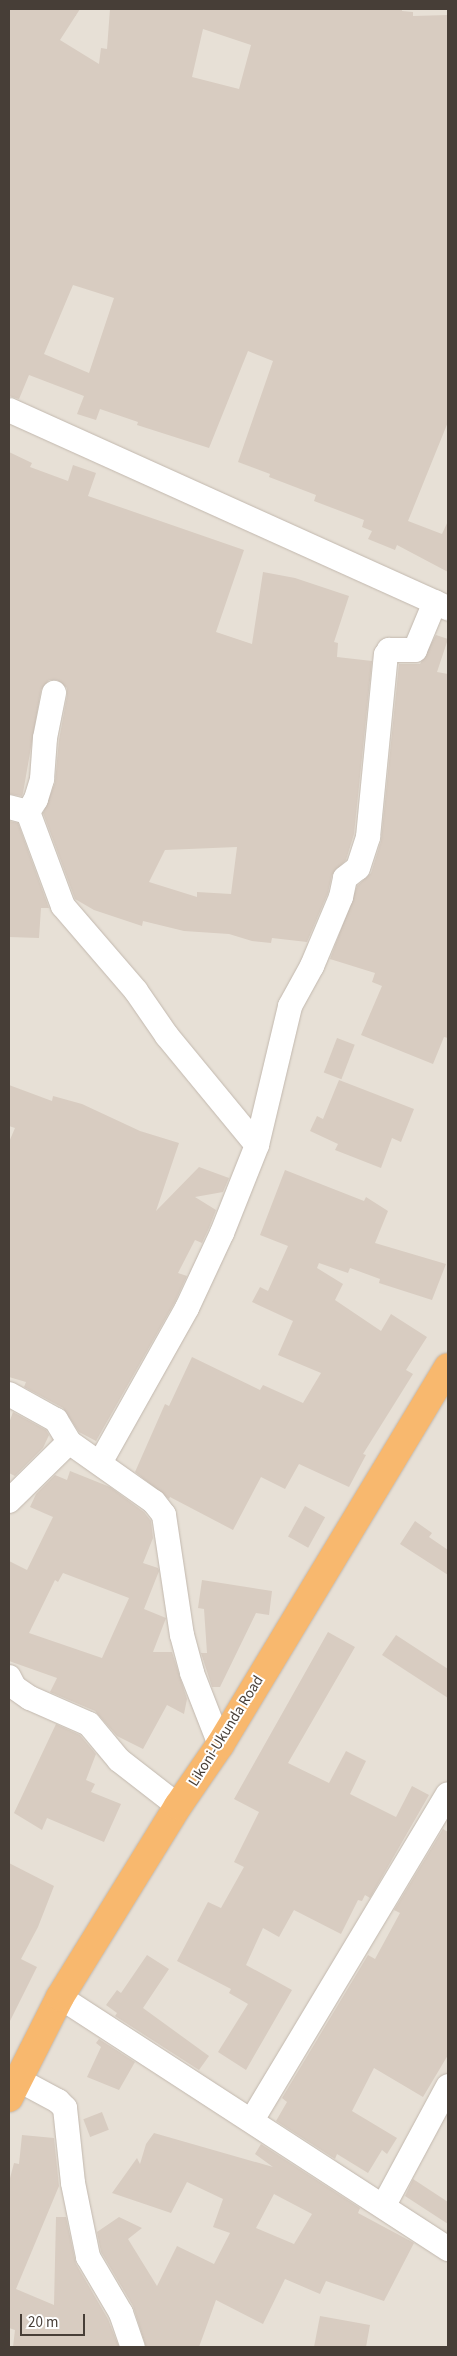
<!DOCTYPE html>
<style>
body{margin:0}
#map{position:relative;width:457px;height:2356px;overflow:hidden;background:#f3eee8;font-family:"Source Sans 3",sans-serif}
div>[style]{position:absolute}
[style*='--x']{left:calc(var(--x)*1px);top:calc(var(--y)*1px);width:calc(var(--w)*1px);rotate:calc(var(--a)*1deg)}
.residential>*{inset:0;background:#e7e0d6;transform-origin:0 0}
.building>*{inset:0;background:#d8ccc1;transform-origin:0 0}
.roads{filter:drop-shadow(0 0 1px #c2b8ae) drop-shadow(0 0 1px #c2b8ae)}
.minor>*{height:24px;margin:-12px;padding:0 12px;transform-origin:12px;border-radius:12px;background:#fff}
.highway>*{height:28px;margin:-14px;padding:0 14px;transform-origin:14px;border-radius:14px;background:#f8b86e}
span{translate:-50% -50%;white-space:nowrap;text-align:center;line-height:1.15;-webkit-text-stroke:4px #fff;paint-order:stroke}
.street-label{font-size:15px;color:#473e37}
.frame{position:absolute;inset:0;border:10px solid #473e37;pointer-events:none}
.scale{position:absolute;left:20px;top:2314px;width:65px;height:22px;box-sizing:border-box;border:2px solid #473e37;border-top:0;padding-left:6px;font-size:15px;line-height:18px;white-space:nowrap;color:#473e37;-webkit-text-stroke:4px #fff;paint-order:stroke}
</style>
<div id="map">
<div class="residential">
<i style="left:9px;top:9px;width:439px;height:2338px"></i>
</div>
<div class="building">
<i style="clip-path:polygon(evenodd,9px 9px,80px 9px,60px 40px,99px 64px,101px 48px,107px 49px,110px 9px,402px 9px,402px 11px,413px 12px,413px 16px,448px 15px,448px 422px,408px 521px,442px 534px,448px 521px,448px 572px,397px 545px,395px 550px,368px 539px,372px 531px,362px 527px,364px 520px,314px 501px,316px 495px,269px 477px,270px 474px,238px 462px,273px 361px,248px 351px,209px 448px,137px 425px,138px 422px,100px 409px,96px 420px,77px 414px,84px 396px,29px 375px,19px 399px,9px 396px,9px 9px,203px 29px,251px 45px,239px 89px,192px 77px,203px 29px,9px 9px,73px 285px,114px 298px,89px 373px,44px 354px,73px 285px)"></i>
<i style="clip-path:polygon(evenodd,9px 452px,32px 463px,30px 467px,68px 481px,73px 465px,96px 473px,88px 496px,244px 550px,216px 632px,252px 644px,263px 572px,295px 578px,349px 596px,334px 642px,338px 643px,337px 657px,372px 661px,354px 834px,346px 860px,332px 875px,328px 893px,307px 942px,272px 938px,271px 943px,252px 941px,229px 934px,184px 931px,143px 921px,142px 926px,94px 910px,75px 899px,43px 813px,55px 783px,59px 740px,67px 696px,67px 688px,57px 680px,49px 680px,41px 690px,23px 793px,22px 796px,9px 794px,9px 452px,237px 847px,231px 894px,197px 892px,197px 897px,149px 882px,165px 850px,237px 847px)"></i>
<i style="clip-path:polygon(436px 635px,448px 639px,437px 672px,448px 674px,448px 1038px,444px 1037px,433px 1064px,361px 1035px,382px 986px,372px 982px,375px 973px,330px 959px,357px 886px,371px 873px,381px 841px,399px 664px,420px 664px)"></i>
<i style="clip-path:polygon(9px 821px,18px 823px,49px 908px,41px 908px,39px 938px,9px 937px)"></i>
<i style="left:337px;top:1038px;width:19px;height:37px;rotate:21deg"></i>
<i style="clip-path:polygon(339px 1080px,414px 1109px,401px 1142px,392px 1138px,381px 1168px,335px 1150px,338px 1144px,310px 1131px,317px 1116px,323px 1119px)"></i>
<i style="clip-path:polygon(9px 1085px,52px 1101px,53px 1096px,82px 1104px,140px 1131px,179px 1143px,156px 1211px,199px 1167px,229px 1178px,223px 1192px,195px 1197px,216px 1210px,209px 1228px,202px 1243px,195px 1240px,178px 1273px,187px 1276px,175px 1302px,96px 1441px,79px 1432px,63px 1408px,24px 1387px,26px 1382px,9px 1377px,9px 1142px,15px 1128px,9px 1126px)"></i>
<i style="clip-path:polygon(285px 1170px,364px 1201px,366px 1197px,388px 1211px,375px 1243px,446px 1264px,432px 1300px,379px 1283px,380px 1279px,350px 1268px,348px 1273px,319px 1263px,317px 1268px,343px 1284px,335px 1300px,381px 1331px,391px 1314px,427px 1337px,406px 1370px,413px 1374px,363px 1454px,366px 1455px,349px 1487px,299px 1464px,285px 1489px,261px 1477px,233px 1530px,170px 1497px,169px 1499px,135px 1472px,165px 1404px,169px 1406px,192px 1357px,260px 1390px,263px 1385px,303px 1403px,321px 1373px,278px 1355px,293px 1321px,252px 1302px,260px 1287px,268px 1291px,288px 1246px,260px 1235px)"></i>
<i style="clip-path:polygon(13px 1412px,46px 1430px,49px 1435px,43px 1448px,15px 1476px,9px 1473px,9px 1423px)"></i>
<i style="clip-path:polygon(evenodd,70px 1471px,110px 1487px,144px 1512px,151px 1521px,153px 1538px,143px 1563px,158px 1568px,159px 1571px,144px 1609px,166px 1618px,153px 1652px,172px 1652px,187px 1699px,184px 1714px,167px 1705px,143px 1749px,117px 1736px,95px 1711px,50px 1692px,57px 1678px,9px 1661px,9px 1561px,27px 1570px,53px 1517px,30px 1507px,36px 1494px,55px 1475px,67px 1480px,70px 1471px,63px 1573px,129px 1598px,102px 1658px,29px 1633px,55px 1580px,58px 1582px,63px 1573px)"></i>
<i style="left:305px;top:1506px;width:23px;height:35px;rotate:29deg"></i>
<i style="clip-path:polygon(415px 1521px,432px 1533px,429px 1537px,448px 1550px,448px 1575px,400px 1544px)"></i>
<i style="clip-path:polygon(202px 1580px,272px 1591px,269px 1615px,256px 1613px,220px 1687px,212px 1687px,201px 1653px,207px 1653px,204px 1609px,198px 1608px)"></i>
<i style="clip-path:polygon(328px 1632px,355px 1647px,288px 1763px,329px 1783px,346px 1751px,366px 1761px,350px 1794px,396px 1817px,412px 1786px,429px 1795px,370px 1898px,365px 1895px,362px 1901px,358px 1900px,341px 1934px,294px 1910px,279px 1937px,263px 1928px,246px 1965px,292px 1990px,246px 2070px,218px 2052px,248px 2004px,229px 1993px,231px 1989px,177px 1961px,208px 1902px,221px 1908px,244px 1867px,234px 1862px,259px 1812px,234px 1799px)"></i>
<i style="clip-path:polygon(396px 1635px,448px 1669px,448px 1698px,382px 1655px)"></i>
<i style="clip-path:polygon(56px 1724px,80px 1735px,96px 1754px,86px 1780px,95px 1784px,91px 1792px,121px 1804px,104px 1842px,47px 1818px,42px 1830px,14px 1813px)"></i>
<i style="clip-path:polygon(443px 1829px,448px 1832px,448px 2055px,423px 2097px,374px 2068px,352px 2111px,397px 2138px,387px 2154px,382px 2150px,368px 2173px,337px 2154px,335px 2159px,276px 2121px,287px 2102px,282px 2098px,368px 1955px,375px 1959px,400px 1913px,394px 1910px)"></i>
<i style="clip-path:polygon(9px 1863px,54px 1886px,38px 1927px,21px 1959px,37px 1967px,9px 2023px)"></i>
<i style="clip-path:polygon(147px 1955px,169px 1969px,143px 2008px,209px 2056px,199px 2070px,115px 2016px,117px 2013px,106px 2005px,117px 1990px,121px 1993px)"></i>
<i style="clip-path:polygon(99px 2039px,135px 2062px,119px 2090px,87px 2077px,101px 2047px,96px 2043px)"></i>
<i style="left:102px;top:2112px;width:19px;height:20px;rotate:69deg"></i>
<i style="clip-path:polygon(evenodd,154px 2133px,273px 2167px,255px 2154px,261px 2144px,360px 2208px,358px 2213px,414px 2243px,384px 2301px,326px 2281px,320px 2294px,285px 2279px,263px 2324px,216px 2300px,199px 2347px,146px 2347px,133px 2306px,101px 2252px,97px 2232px,119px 2217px,142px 2228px,128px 2239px,157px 2286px,177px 2246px,214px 2264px,230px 2233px,213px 2227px,223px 2199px,187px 2182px,171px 2213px,112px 2193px,137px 2158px,140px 2164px,146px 2144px,154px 2133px,274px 2194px,312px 2214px,294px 2244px,256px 2228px,274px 2194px)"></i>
<i style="clip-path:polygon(22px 2135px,54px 2138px,59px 2186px,16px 2289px,54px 2305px,56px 2217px,66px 2217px,76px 2264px,108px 2319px,119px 2347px,13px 2347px,15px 2330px,9px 2328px,9px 2182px,14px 2163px,19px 2164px)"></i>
<i style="clip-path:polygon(413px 2179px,448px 2202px,448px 2224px,405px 2196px)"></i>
<i style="clip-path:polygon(320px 2316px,370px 2325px,366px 2347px,314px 2347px)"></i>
</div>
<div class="roads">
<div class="minor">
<i style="--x:9;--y:410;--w:482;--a:24.3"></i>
<i style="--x:9;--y:807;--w:20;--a:15"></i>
<i style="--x:28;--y:812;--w:100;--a:69.6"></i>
<i style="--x:63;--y:906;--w:112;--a:49.3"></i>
<i style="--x:136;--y:991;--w:55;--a:55.4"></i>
<i style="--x:167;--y:1036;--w:141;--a:50.5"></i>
<i style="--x:28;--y:812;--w:15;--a:-58"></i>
<i style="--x:36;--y:799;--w:21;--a:-73"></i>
<i style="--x:42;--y:779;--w:41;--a:-85.8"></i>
<i style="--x:45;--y:738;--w:46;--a:-78.7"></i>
<i style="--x:9;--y:1394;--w:54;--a:29"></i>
<i style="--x:56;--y:1420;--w:26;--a:59"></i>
<i style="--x:69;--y:1442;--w:104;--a:35.2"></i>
<i style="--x:154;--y:1502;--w:16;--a:52"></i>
<i style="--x:164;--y:1515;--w:121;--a:81.5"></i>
<i style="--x:182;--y:1635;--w:39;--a:75"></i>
<i style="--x:192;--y:1673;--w:77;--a:68.7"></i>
<i style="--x:100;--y:1463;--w:178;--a:-60.7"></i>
<i style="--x:187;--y:1308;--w:83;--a:-65"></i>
<i style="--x:222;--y:1233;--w:95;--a:-68.3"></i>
<i style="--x:257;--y:1145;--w:143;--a:-76.6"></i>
<i style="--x:290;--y:1006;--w:46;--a:-61.2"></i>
<i style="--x:312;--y:966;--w:75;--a:-67.2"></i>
<i style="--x:341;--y:897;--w:19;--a:-78"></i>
<i style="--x:345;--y:878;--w:16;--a:-38"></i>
<i style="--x:358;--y:868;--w:33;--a:-72"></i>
<i style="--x:368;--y:837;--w:183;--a:-84.4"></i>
<i style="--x:386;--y:655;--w:6;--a:-59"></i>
<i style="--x:389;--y:650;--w:26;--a:0"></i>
<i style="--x:415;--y:650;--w:52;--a:-67.4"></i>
<i style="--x:9;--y:1501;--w:84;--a:-44.5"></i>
<i style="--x:9;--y:1677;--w:11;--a:63"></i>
<i style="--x:14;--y:1687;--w:19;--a:35"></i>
<i style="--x:30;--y:1698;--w:64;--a:23.8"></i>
<i style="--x:89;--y:1724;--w:47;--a:50.2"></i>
<i style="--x:119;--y:1760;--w:75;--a:37.9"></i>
<i style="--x:60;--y:1997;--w:463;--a:33"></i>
<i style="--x:17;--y:2079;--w:47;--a:28.2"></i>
<i style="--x:58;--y:2101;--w:10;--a:45"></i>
<i style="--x:65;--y:2108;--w:75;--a:83.9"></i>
<i style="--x:73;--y:2183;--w:76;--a:78.5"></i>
<i style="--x:88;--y:2257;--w:65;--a:59.5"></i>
<i style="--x:121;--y:2313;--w:36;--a:71"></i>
<i style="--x:252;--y:2120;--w:380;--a:-59"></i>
<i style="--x:384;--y:2205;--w:135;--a:-61.7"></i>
</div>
<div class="highway">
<i style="--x:9;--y:2098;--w:113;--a:-63.2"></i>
<i style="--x:60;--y:1997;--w:225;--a:-58.3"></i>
<i style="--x:178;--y:1806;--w:74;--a:-55.5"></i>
<i style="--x:220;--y:1745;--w:441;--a:-58.9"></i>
</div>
</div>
<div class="street-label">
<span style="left:226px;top:1731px;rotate:-58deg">Likoni-Ukunda Road</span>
</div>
<div class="frame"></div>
<div class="scale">20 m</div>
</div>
